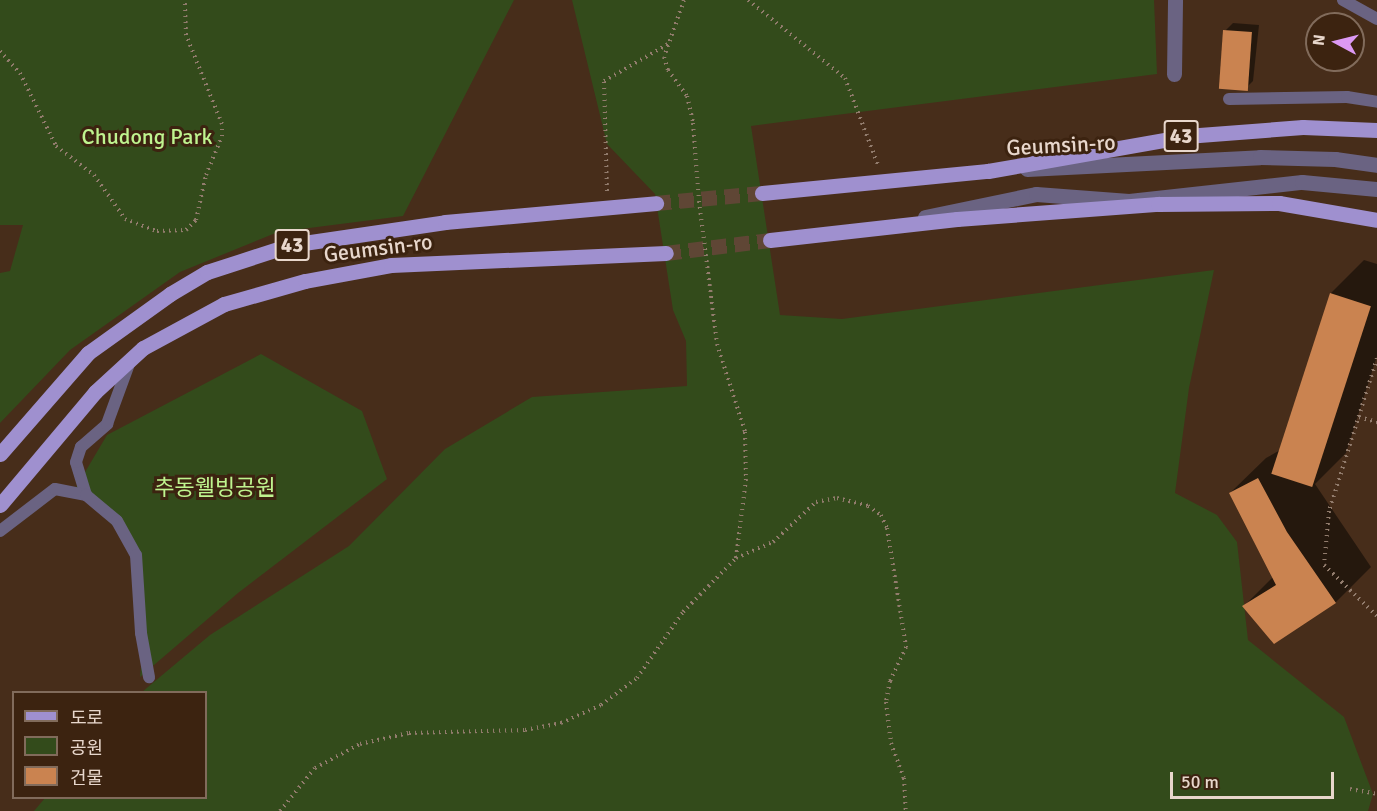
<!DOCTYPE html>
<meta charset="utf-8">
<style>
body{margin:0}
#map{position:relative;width:1377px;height:811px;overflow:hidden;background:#472d1a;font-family:Signika,"Noto Sans KR",sans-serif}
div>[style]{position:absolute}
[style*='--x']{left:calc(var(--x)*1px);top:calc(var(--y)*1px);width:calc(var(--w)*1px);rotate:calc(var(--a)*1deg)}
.green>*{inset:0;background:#334b1b}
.shadow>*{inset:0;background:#0007}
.building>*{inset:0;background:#ca8350;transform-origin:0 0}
.primary-tunnel>*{height:15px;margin-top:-7.5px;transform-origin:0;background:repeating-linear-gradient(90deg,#5f4635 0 15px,transparent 0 23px)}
.path>*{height:4px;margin-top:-2px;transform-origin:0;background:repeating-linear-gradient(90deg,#927c6d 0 1.5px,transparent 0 6px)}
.service>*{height:12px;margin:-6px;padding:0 6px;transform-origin:6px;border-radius:6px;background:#6a6382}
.minor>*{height:15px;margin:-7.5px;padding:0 7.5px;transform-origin:7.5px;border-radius:7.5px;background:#6a6382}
.tertiary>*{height:15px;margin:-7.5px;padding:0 7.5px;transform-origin:7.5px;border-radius:7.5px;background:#6a6382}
.primary>*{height:15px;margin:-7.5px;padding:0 7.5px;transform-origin:7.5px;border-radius:7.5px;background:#9f90cf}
span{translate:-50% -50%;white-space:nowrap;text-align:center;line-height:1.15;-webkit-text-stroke:6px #3c2310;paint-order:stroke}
.shield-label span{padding:2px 4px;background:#3c2310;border:2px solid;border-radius:4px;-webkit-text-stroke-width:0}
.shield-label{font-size:21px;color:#e8d7cc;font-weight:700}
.park-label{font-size:22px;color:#bff48f}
.street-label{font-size:22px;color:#e8d7cc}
.legend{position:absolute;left:12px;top:691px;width:195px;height:108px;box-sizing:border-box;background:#3c2310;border:2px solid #816b5b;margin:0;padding:8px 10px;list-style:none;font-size:18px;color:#e8d7cc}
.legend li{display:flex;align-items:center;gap:12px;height:30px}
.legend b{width:30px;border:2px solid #816b5b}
.north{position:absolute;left:1305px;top:12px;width:60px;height:60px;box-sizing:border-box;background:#3c2310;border:2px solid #816b5b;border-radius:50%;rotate:277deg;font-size:16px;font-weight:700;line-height:24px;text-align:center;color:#e8d7cc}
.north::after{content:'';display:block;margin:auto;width:21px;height:27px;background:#dc99f4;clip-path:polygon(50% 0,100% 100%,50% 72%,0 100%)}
.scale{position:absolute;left:1170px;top:772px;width:164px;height:27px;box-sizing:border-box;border:3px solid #e8d7cc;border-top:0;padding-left:8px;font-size:18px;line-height:21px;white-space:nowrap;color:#e8d7cc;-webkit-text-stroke:4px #3c2310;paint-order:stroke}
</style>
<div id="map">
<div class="green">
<i style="clip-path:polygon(0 0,514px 0,403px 216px,278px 232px,180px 272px,70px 350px,0 423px,0 273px,10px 271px,23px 225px,0 225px)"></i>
<i style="clip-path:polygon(572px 0,1154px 0,1157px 74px,751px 126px,780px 315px,842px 319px,1214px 270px,1189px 388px,1175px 493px,1217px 515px,1237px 542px,1248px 640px,1344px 717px,1373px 794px,1368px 811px,34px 811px,45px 798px,206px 798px,206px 692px,142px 692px,210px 635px,349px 546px,445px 449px,532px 397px,687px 386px,686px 341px,673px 310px,655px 194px,607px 144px)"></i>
<i style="clip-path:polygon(261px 354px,362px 411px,387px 479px,238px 593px,140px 677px,145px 630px,129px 541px,75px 489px,107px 435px)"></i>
</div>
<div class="shadow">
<i style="clip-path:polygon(1233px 23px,1259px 25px,1253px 81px,1245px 89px,1225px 31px)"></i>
<i style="clip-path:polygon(1364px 260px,1377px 264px,1377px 356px,1346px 453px,1315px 484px,1371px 567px,1336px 602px,1274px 642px,1244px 606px,1273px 577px,1230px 493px,1266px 458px,1282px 449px,1331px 293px)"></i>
</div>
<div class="building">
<i style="left:1223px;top:30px;width:29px;height:59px;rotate:4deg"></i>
<i style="left:1330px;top:293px;width:43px;height:190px;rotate:18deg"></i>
<i style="clip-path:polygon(1258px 478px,1287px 532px,1336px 603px,1274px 644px,1242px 606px,1276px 585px,1229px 493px)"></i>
</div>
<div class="primary-tunnel">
<i style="--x:656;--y:203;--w:106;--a:-5.4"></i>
<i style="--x:666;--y:253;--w:105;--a:-7.1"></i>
</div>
<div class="path">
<i style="--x:684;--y:0;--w:60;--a:109.3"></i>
<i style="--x:664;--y:57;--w:14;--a:73"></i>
<i style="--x:668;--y:70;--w:32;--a:54"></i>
<i style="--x:687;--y:96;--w:28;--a:77"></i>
<i style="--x:693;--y:123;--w:78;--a:85.6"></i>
<i style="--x:699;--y:201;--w:144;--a:82.8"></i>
<i style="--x:717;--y:344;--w:92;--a:72.3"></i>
<i style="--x:745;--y:432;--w:47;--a:88.8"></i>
<i style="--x:746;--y:479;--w:80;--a:97.2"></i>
<i style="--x:748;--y:0;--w:124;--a:38.8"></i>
<i style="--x:845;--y:78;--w:93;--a:69.2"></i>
<i style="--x:0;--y:51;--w:30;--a:48"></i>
<i style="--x:20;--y:73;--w:81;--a:63.7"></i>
<i style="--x:56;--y:146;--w:48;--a:37.3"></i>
<i style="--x:94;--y:175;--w:54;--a:54.8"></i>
<i style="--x:125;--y:219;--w:34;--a:21"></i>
<i style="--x:157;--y:231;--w:29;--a:-2"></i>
<i style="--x:186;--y:230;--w:14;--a:-45"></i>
<i style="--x:196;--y:220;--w:46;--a:-77.5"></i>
<i style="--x:206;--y:175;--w:42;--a:-67.7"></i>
<i style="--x:222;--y:136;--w:12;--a:-90"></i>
<i style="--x:222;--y:124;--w:96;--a:-112"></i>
<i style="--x:186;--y:35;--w:35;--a:-92"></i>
<i style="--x:607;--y:191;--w:110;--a:-91.6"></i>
<i style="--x:604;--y:81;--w:74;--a:-30"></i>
<i style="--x:1377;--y:358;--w:160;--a:107.4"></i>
<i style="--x:1329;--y:511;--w:54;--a:95.3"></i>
<i style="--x:1324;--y:565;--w:74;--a:43.9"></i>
<i style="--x:1359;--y:417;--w:19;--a:16"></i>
<i style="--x:1350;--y:789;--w:27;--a:10"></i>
<i style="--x:280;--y:811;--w:55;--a:-50.9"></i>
<i style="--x:315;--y:768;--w:51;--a:-28.1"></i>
<i style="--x:360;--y:744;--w:50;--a:-12.7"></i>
<i style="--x:409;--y:733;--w:116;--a:-1.5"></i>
<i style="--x:525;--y:730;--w:37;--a:-11"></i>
<i style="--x:561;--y:723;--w:44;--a:-24.2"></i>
<i style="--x:601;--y:705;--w:45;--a:-36.9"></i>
<i style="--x:637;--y:678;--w:80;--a:-55.1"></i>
<i style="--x:683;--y:612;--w:76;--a:-45.5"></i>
<i style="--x:736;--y:558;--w:40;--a:-23.4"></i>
<i style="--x:773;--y:542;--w:59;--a:-42.9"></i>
<i style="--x:816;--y:502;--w:21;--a:-11"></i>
<i style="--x:837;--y:498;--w:32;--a:14"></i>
<i style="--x:868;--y:506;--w:16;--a:35"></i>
<i style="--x:881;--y:515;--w:14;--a:65"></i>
<i style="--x:887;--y:528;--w:121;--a:80.9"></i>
<i style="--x:906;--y:647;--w:38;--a:115"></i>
<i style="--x:890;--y:681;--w:21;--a:101"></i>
<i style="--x:886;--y:702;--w:41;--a:83"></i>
<i style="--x:891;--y:743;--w:37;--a:70"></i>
<i style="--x:904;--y:778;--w:33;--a:87"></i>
</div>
<div class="service">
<i style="--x:1343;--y:0;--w:39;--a:29"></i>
<i style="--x:1229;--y:99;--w:118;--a:-1"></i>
<i style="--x:1347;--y:97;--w:30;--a:9"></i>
<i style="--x:86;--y:495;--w:34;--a:-107"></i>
<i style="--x:76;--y:462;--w:16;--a:-72"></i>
<i style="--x:81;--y:447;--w:35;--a:-41"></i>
<i style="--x:107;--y:424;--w:67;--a:-69.9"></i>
<i style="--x:0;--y:531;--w:69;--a:-37.4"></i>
<i style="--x:55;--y:489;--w:32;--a:11"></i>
<i style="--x:86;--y:495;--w:40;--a:40"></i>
<i style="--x:117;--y:521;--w:39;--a:61"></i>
<i style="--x:136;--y:555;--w:78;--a:86.3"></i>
<i style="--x:141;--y:633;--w:45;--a:79.7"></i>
</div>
<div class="minor">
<i style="--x:1174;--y:74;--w:74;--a:-89.2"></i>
</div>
<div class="tertiary">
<i style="--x:1027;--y:169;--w:233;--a:-2.9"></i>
<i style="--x:1260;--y:157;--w:75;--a:1.5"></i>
<i style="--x:1335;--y:159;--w:42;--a:8.1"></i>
<i style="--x:925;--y:217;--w:113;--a:-11.7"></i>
<i style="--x:1036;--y:194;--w:93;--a:4.3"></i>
<i style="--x:1129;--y:201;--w:174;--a:-6.3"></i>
<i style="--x:1302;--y:182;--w:75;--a:5.3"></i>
</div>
<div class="primary">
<i style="--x:762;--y:193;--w:227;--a:-5.6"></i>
<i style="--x:988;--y:171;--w:201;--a:-10"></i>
<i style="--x:1186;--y:136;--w:117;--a:-4.4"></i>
<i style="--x:1303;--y:127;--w:74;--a:2.3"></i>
<i style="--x:770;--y:240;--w:188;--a:-6.4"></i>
<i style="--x:957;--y:219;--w:202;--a:-4.3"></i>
<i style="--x:1158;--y:204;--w:121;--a:-0.5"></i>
<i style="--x:1279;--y:203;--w:99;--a:9.8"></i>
<i style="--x:0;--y:454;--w:134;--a:-48.9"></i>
<i style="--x:88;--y:353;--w:101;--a:-35.7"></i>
<i style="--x:170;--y:294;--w:43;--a:-30.7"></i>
<i style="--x:207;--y:272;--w:87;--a:-18"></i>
<i style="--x:290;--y:245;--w:157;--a:-8.4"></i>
<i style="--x:445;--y:222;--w:212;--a:-5.1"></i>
<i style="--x:0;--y:505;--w:148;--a:-49.9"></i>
<i style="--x:95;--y:392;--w:65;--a:-42.5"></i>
<i style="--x:143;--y:348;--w:92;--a:-28.5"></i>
<i style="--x:224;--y:304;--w:84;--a:-15.9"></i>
<i style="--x:305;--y:281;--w:87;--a:-10.5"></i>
<i style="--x:391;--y:265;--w:275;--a:-2.5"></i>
</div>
<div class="shield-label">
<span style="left:1181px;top:136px">43</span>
<span style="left:292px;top:245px">43</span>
</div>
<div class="park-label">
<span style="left:147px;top:137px">Chudong Park</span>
<span style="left:215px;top:488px">추동웰빙공원</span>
</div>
<div class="street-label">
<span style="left:1061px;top:145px;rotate:-3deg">Geumsin-ro</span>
<span style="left:378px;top:248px;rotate:-7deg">Geumsin-ro</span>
</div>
<ul class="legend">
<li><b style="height:8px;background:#9f90cf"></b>도로</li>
<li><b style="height:16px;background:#334b1b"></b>공원</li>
<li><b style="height:16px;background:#ca8350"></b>건물</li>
</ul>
<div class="north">N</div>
<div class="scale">50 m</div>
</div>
